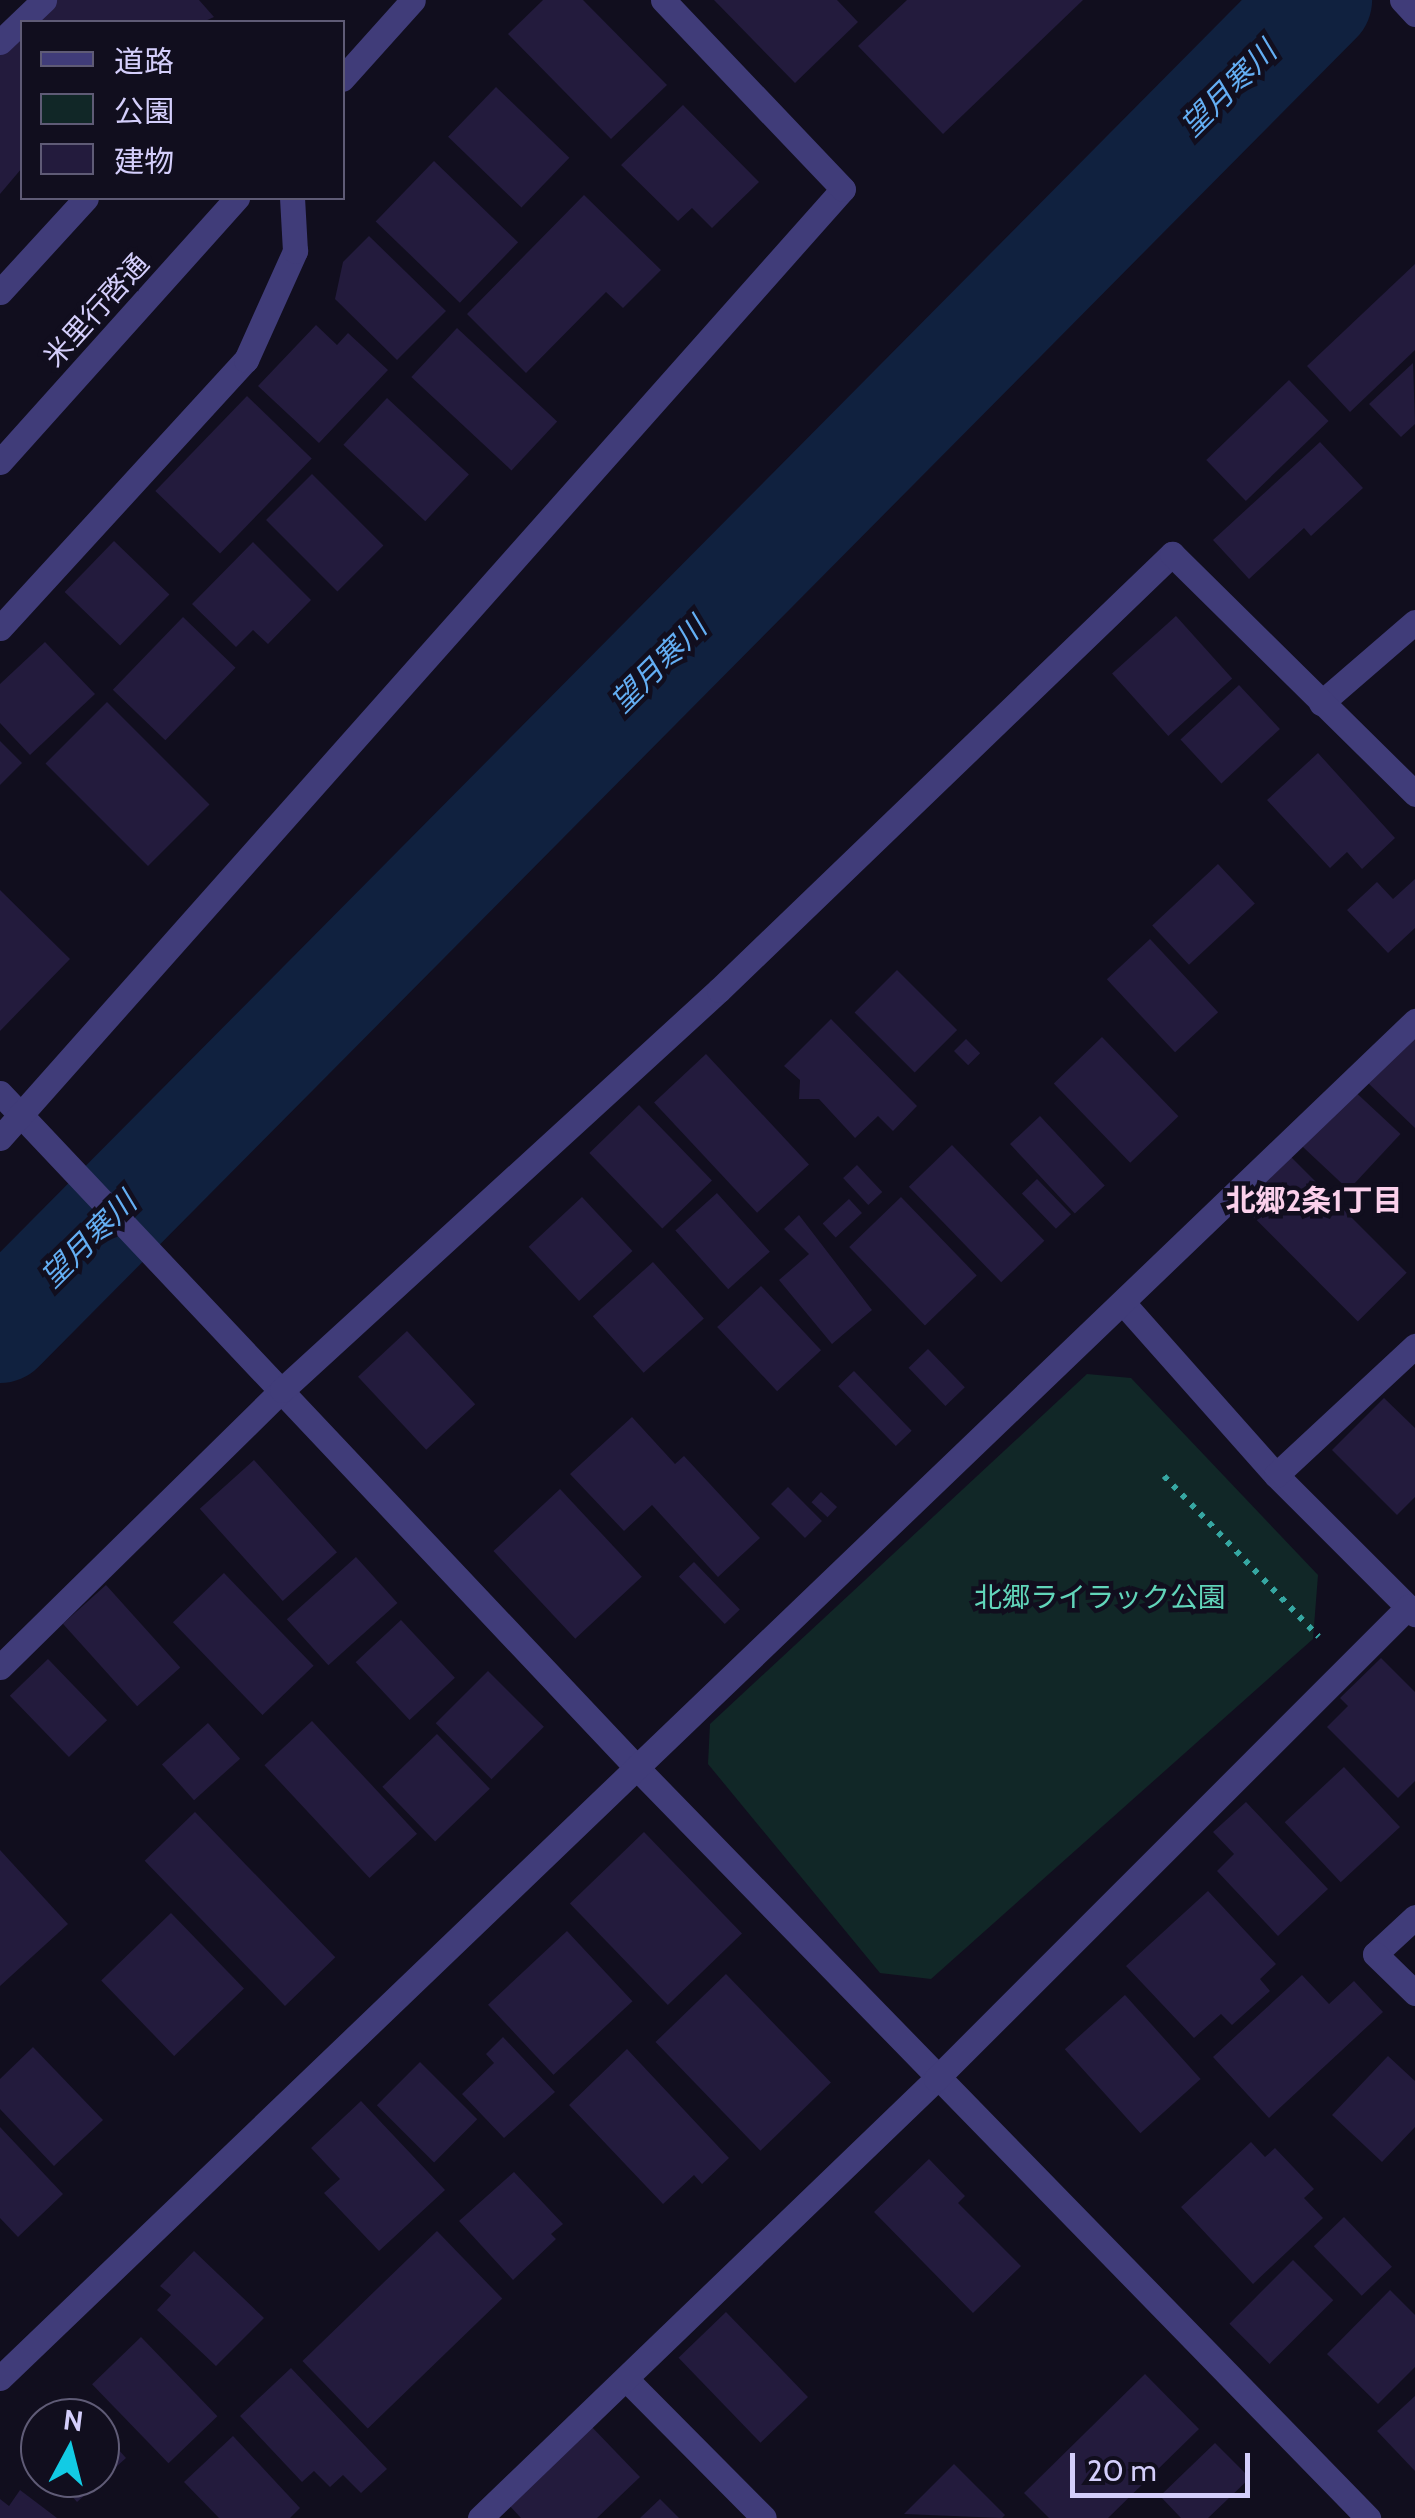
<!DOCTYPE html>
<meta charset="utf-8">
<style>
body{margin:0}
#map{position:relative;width:1415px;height:2518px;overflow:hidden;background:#110e1e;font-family:Cabin,"Noto Sans JP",sans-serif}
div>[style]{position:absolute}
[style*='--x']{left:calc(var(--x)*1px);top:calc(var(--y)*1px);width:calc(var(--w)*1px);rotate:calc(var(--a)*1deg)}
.green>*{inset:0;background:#112727}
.river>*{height:108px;margin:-54px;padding:0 54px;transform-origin:54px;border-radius:54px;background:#10213f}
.building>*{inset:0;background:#231b3d;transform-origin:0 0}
.path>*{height:6px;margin-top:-3px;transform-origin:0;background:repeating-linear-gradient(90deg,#36a7a2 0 5px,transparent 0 13px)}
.minor>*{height:25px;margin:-12.5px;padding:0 12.5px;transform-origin:12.5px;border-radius:12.5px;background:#403c79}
span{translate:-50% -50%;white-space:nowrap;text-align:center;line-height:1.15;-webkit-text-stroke:9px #110e1e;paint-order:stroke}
.street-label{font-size:28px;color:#d4cefb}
.park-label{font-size:28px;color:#61d5ba}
.water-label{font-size:30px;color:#64aef3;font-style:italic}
.neighbourhood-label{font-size:30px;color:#fbd0eb;font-weight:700}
.legend{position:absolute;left:20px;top:20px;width:325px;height:180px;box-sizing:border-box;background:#110e1e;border:2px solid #5f5b76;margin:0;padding:12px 18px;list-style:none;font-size:30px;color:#d4cefb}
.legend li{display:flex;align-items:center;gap:20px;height:50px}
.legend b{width:50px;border:2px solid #5f5b76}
.north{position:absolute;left:20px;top:2398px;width:100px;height:100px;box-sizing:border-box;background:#110e1e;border:2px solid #5f5b76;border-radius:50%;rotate:7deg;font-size:28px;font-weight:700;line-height:40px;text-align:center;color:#d4cefb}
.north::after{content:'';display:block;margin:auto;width:35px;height:45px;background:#12cbe4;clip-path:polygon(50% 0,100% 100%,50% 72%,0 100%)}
.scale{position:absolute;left:1070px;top:2453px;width:180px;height:45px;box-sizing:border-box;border:5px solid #d4cefb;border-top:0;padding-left:12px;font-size:30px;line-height:35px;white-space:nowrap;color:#d4cefb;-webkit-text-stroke:8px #110e1e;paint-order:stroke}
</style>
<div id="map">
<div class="green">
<i style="clip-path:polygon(1087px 1374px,1131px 1378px,1318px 1575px,1313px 1639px,931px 1979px,880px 1973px,708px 1764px,710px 1724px)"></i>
</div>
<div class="river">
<i style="--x:0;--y:1329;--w:1872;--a:-45.24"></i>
</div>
<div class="building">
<i style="clip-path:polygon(55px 0,199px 0,214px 17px,203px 22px,32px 22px)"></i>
<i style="clip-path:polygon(543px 0,583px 0,667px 85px,611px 139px,508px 34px)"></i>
<i style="clip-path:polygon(714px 0,837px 0,858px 22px,795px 83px)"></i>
<i style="clip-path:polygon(907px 0,1083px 0,943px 134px,858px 46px)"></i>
<i style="clip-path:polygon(22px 32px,22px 168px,0 194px,0 54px)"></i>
<i style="left:496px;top:87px;width:102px;height:69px;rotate:44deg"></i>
<i style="clip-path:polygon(683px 105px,759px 182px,712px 228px,692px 208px,678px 221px,621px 165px)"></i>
<i style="left:434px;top:161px;width:117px;height:84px;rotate:44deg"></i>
<i style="clip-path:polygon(584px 195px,661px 270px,623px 308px,606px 292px,526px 373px,467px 314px)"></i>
<i style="clip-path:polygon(369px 236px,446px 311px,397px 360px,335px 299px,343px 262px)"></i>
<i style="clip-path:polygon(1415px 264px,1415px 350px,1350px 412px,1307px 366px)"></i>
<i style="clip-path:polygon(316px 325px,337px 345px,348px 333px,388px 370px,319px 443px,258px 386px)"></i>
<i style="left:457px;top:328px;width:137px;height:67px;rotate:43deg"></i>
<i style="clip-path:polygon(1413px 363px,1415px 424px,1401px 437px,1369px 404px)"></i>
<i style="left:1289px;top:380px;width:57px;height:115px;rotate:46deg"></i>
<i style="left:247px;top:396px;width:90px;height:132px;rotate:44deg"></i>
<i style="left:387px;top:398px;width:112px;height:64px;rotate:43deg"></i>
<i style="clip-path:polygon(1320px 442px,1363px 488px,1311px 536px,1304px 528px,1249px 579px,1213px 540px)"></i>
<i style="left:312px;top:474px;width:101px;height:65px;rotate:45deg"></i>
<i style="left:114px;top:541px;width:77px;height:71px;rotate:44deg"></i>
<i style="clip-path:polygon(253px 542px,311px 600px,268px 644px,253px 630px,236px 647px,192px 604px)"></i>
<i style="left:1176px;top:616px;width:84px;height:86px;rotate:48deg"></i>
<i style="left:183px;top:617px;width:73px;height:101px;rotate:44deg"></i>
<i style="clip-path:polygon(45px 642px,95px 694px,30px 755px,0 723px,0 684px)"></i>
<i style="left:1239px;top:685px;width:60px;height:80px;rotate:47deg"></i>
<i style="left:107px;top:702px;width:145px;height:87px;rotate:45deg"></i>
<i style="clip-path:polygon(0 741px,22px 763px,0 785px)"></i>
<i style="clip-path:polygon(1318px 753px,1395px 838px,1362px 869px,1347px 852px,1330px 868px,1267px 800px)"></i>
<i style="left:1218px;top:864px;width:54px;height:90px;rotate:47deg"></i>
<i style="clip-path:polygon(1415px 879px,1415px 928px,1388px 953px,1347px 910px,1377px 882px,1393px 899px)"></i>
<i style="clip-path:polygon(0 890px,70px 959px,0 1031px)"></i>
<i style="left:1150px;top:939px;width:100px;height:59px;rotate:47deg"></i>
<i style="left:897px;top:970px;width:85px;height:60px;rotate:45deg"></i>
<i style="clip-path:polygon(831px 1019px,917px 1106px,893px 1131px,878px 1116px,855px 1138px,819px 1099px,799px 1099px,800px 1080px,784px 1066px)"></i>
<i style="clip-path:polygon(1415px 1030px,1415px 1128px,1366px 1081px)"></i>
<i style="left:1102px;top:1037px;width:110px;height:67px;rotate:46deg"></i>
<i style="left:966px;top:1039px;width:20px;height:17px;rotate:45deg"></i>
<i style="left:706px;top:1054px;width:151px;height:71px;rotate:47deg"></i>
<i style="left:1350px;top:1087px;width:69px;height:76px;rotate:43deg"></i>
<i style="left:639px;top:1105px;width:105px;height:69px;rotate:46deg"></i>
<i style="left:1040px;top:1116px;width:95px;height:41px;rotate:47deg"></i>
<i style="left:952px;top:1145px;width:133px;height:60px;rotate:46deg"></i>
<i style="left:1290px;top:1156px;width:165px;height:69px;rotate:45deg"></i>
<i style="left:857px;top:1165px;width:37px;height:19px;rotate:47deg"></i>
<i style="left:1037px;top:1179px;width:49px;height:21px;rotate:46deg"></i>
<i style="left:717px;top:1193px;width:79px;height:56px;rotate:48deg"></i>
<i style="left:582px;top:1197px;width:74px;height:73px;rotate:47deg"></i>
<i style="left:901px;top:1197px;width:109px;height:72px;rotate:46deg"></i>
<i style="left:849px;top:1199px;width:19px;height:36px;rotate:47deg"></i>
<i style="clip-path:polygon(799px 1215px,872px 1310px,832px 1344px,779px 1280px,809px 1254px,784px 1229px)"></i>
<i style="left:653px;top:1262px;width:76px;height:81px;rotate:48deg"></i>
<i style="left:761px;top:1286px;width:88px;height:60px;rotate:47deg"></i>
<i style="left:407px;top:1331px;width:100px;height:67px;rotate:47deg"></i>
<i style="left:928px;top:1349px;width:53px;height:27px;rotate:46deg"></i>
<i style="left:854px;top:1371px;width:83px;height:22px;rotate:46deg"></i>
<i style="clip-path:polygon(1384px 1398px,1415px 1428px,1415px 1497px,1397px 1515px,1332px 1450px)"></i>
<i style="clip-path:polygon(632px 1417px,675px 1464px,684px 1456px,760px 1538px,718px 1577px,652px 1505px,624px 1531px,570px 1474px)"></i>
<i style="left:254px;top:1460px;width:124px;height:73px;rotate:48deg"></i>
<i style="left:788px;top:1487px;width:48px;height:24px;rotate:45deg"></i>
<i style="left:560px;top:1489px;width:120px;height:91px;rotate:47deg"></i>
<i style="left:821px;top:1492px;width:22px;height:14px;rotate:43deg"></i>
<i style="left:356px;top:1557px;width:62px;height:93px;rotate:48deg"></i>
<i style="left:694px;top:1562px;width:66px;height:21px;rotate:46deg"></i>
<i style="left:224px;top:1573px;width:129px;height:71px;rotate:46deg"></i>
<i style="left:106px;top:1585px;width:111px;height:58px;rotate:48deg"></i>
<i style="left:401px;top:1620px;width:79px;height:62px;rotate:47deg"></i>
<i style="clip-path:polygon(1381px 1658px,1415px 1692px,1415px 1781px,1398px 1798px,1327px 1727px,1348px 1706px,1340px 1698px)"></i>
<i style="left:48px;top:1659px;width:85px;height:53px;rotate:46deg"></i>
<i style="left:488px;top:1671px;width:79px;height:74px;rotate:45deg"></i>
<i style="left:312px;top:1721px;width:154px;height:65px;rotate:47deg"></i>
<i style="left:208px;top:1723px;width:48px;height:62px;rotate:48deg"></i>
<i style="left:437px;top:1734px;width:76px;height:76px;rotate:46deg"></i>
<i style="left:1344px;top:1767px;width:82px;height:81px;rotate:47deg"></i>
<i style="clip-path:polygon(1246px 1802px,1328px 1889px,1278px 1936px,1217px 1871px,1234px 1854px,1213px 1832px)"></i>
<i style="left:195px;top:1812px;width:202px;height:70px;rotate:46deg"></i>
<i style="left:644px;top:1832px;width:141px;height:103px;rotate:46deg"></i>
<i style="clip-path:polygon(0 1850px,68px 1924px,0 1986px)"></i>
<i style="clip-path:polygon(1208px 1891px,1276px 1964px,1260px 1979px,1270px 1991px,1232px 2025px,1221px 2014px,1194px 2038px,1126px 1966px)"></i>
<i style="left:171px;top:1913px;width:105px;height:97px;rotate:46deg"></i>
<i style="left:567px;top:1931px;width:96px;height:108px;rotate:47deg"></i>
<i style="left:726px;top:1974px;width:151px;height:98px;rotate:46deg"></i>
<i style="clip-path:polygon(1302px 1975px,1329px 2004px,1354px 1981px,1383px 2012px,1269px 2118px,1213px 2057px)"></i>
<i style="left:1125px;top:1995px;width:113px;height:81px;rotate:48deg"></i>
<i style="clip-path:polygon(503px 2037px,555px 2092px,504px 2138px,462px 2094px,494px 2063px,486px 2054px)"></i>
<i style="clip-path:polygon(33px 2047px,103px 2120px,54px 2166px,0 2109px,0 2079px)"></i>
<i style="clip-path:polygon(627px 2049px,729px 2158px,702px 2184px,694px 2175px,663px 2204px,569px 2105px)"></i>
<i style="clip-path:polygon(1388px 2056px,1415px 2081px,1415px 2127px,1382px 2162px,1332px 2115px)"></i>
<i style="left:420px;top:2062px;width:81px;height:61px;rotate:45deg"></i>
<i style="clip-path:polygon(361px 2101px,445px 2190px,379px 2251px,324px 2193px,340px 2179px,311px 2148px)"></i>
<i style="clip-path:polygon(0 2127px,63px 2194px,18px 2237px,0 2218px)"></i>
<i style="clip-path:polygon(1251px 2142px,1265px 2157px,1275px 2148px,1314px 2189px,1304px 2198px,1323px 2218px,1253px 2284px,1181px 2207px)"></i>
<i style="clip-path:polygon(929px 2159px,965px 2196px,958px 2203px,1021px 2266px,973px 2313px,874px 2212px)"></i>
<i style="clip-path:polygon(514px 2172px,563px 2224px,551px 2234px,556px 2239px,513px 2280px,459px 2221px)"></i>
<i style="left:1344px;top:2217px;width:69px;height:42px;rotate:46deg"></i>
<i style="left:437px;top:2231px;width:94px;height:187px;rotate:46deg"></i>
<i style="clip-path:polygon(194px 2251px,264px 2318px,216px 2366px,157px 2310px,171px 2295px,160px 2286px)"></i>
<i style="left:1293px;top:2260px;width:57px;height:90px;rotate:45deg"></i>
<i style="clip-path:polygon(1390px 2290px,1415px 2315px,1415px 2367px,1378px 2404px,1327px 2354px)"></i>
<i style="left:726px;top:2312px;width:118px;height:66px;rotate:46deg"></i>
<i style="left:141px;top:2337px;width:110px;height:68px;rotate:46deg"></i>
<i style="clip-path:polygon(291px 2368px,387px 2469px,361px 2493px,343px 2475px,330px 2487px,314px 2471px,302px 2482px,240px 2416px)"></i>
<i style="clip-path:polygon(1145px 2374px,1199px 2429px,1108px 2518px,1049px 2518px,1024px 2493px)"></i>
<i style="clip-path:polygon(1415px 2396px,1415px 2471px,1377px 2431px)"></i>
<i style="clip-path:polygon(74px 2399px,90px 2418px,53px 2418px)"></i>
<i style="clip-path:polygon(589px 2424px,640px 2477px,597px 2518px,521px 2518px,507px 2503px)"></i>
<i style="clip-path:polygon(100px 2429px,126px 2458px,77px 2502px,56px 2478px,100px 2478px)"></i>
<i style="clip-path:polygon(233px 2436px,300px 2508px,290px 2518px,219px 2518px,184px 2482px)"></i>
<i style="clip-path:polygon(1215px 2443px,1250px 2478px,1208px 2518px,1181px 2518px,1160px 2496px)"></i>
<i style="clip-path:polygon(954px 2464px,1005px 2515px,1002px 2518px,904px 2514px)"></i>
<i style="clip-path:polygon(20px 2490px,57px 2518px,0 2518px,0 2499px,9px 2506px)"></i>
<i style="clip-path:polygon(660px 2499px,679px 2518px,640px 2518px)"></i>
</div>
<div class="path">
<i style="--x:1164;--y:1476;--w:223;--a:46.1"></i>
</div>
<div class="minor">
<i style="--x:1402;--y:0;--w:19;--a:47"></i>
<i style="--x:0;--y:42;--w:61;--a:-43.7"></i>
<i style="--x:342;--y:79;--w:106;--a:-48.1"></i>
<i style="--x:0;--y:292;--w:127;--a:-47.5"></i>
<i style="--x:0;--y:462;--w:355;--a:-48.1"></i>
<i style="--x:0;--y:628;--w:364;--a:-47.5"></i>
<i style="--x:246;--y:360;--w:120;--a:-65.8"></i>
<i style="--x:295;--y:251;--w:53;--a:-93.2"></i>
<i style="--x:1321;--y:703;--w:124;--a:-40.8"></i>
<i style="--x:0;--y:1093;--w:927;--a:46.66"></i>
<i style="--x:636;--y:1767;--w:1049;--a:45.73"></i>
<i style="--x:0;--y:1138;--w:1269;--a:-48.39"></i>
<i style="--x:843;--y:189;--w:261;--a:-133.6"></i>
<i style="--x:1124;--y:1304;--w:229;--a:48.4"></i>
<i style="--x:1276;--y:1475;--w:197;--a:45"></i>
<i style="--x:1276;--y:1475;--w:190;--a:-42.9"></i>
<i style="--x:0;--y:1667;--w:395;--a:-44.5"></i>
<i style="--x:282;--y:1390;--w:592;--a:-42.47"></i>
<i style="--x:719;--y:990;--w:629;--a:-43.9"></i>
<i style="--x:1172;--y:554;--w:342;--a:44.6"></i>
<i style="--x:1415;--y:1917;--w:54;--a:137.2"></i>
<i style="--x:1375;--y:1954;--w:56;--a:44.3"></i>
<i style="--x:0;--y:2378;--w:1961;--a:-43.8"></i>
<i style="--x:627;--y:2380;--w:194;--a:45.2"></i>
<i style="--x:480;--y:2518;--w:633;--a:-43.91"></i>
<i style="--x:936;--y:2079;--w:668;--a:-45"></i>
</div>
<div class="street-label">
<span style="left:96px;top:310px;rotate:-48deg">米里行啓通</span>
</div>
<div class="park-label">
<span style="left:1100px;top:1597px">北郷ライラック公園</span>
</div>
<div class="water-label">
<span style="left:1229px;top:89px;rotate:-45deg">望月寒川</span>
<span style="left:659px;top:665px;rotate:-45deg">望月寒川</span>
<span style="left:89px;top:1240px;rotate:-45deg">望月寒川</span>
</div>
<div class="neighbourhood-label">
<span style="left:1314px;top:1201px">北郷2条1丁目</span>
</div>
<ul class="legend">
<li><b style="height:12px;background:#403c79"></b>道路</li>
<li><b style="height:28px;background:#112727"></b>公園</li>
<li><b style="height:28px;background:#231b3d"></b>建物</li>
</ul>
<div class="north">N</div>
<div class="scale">20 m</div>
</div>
